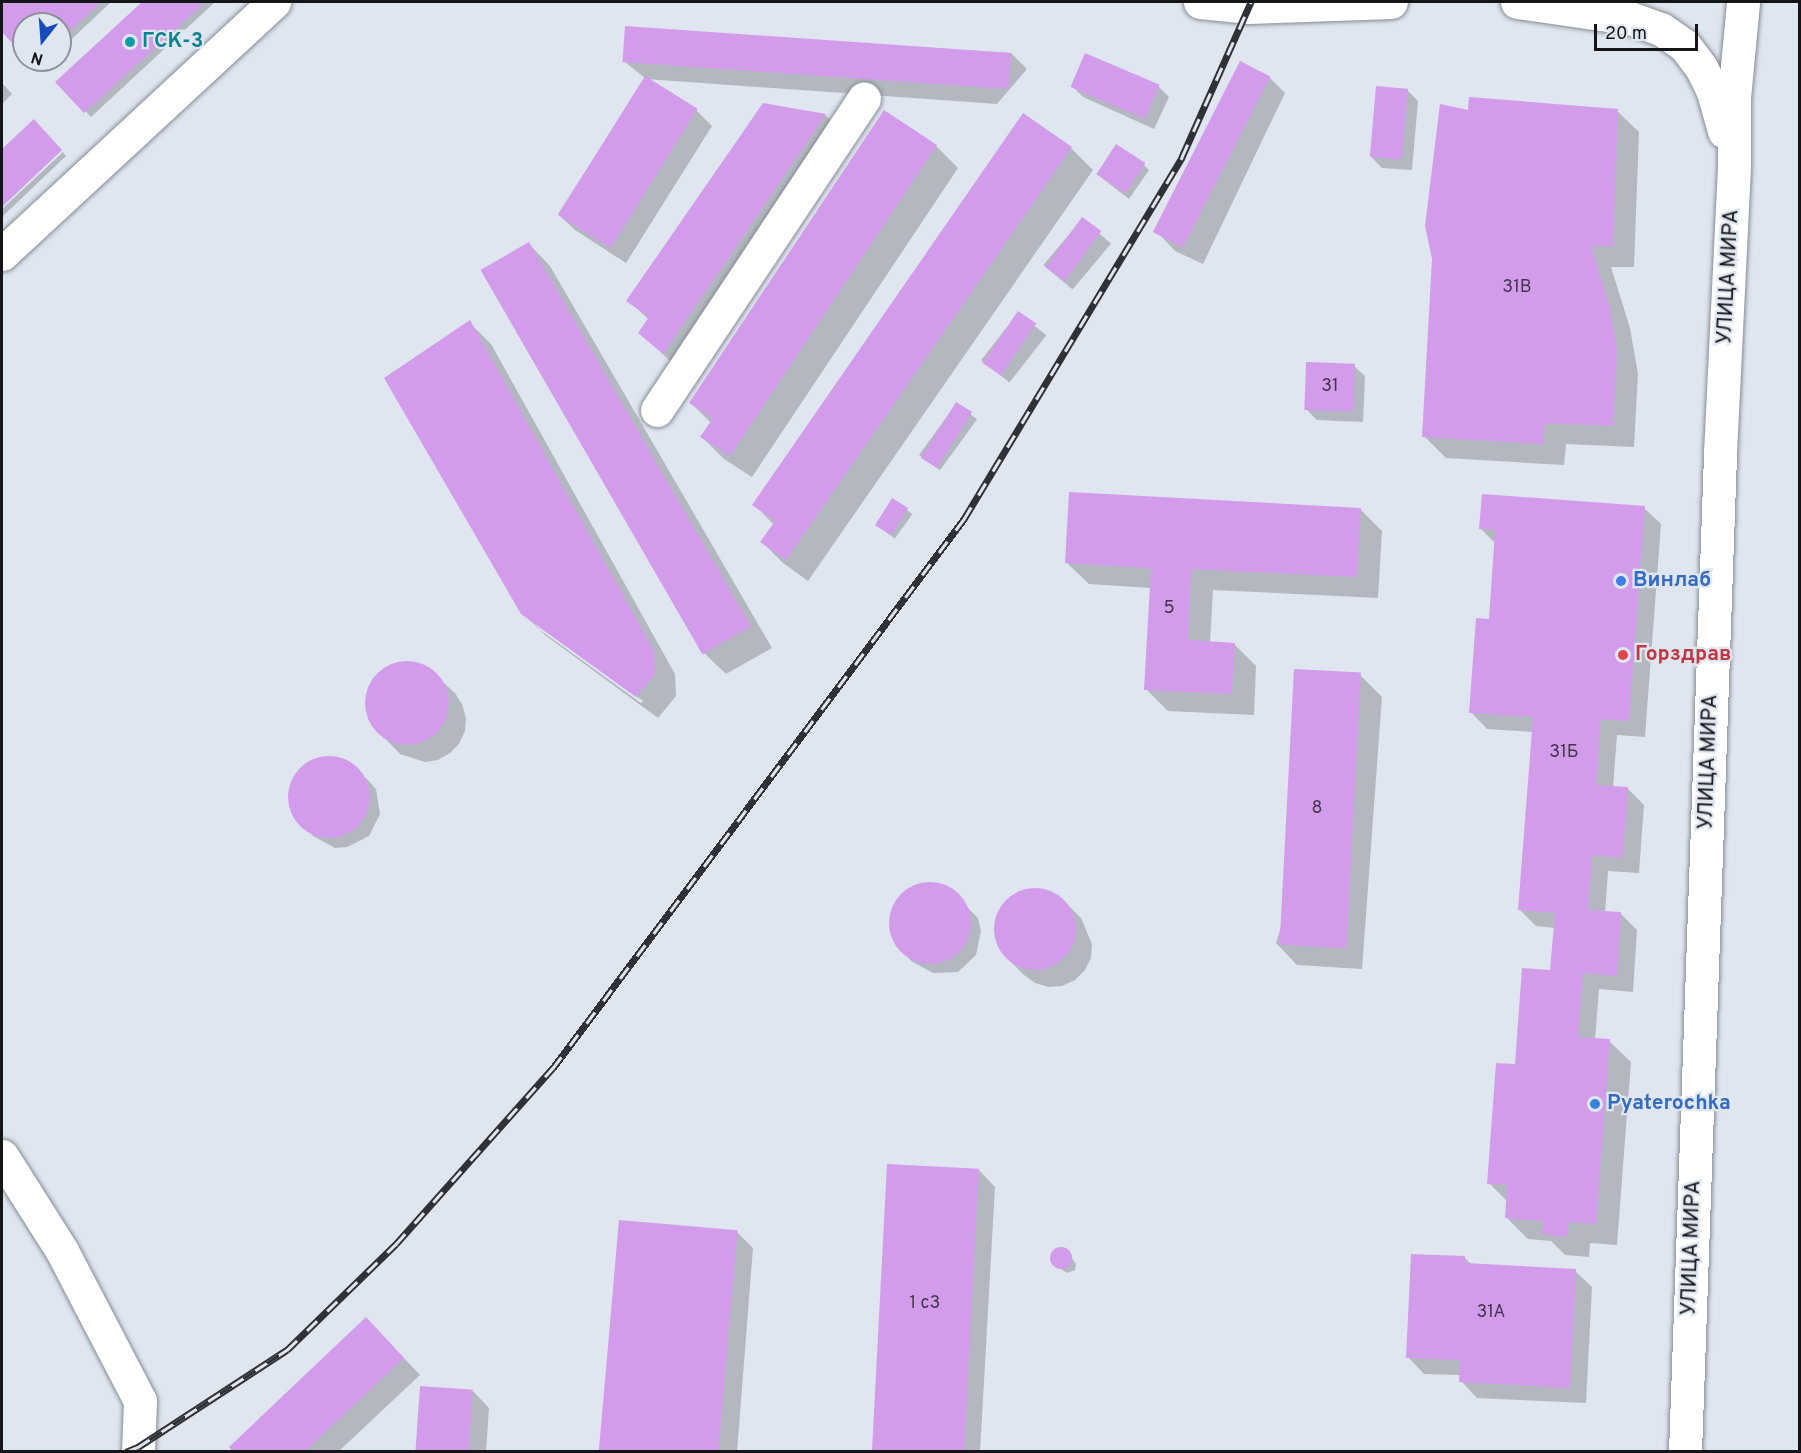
<!DOCTYPE html>
<meta charset="utf-8">
<style>
body{margin:0}
#map{position:relative;width:1801px;height:1453px;overflow:hidden;background:#e0e6f0;font-family:Overpass,sans-serif}
div>[style]{position:absolute}
[style*='--x']{left:calc(var(--x)*1px);top:calc(var(--y)*1px);width:calc(var(--w)*1px);rotate:calc(var(--a)*1deg)}
.shadow>*{inset:0;background:#0003;transform-origin:0 0}
.building>*{inset:0;background:#d39ceb;transform-origin:0 0}
.round{border-radius:50%}
.roads{filter:drop-shadow(0 0 2px #868c95) drop-shadow(0 0 2px #868c95)}
.minor>*{height:33px;margin:-16.5px;padding:0 16.5px;transform-origin:16.5px;border-radius:16.5px;background:#fff}
.major>*{height:33px;margin:-16.5px;padding:0 16.5px;transform-origin:16.5px;border-radius:16.5px;background:#fff}
.rail>*{height:7px;margin-top:-3.5px;transform-origin:0;background:repeating-linear-gradient(90deg,#e0e6f0 0 14px,#2e3136 0 28px);box-sizing:border-box;border-block:2px solid #2e3136}
.dots>*{width:16px;height:16px;translate:-50% -50%;box-sizing:border-box;border:3px solid #e0e6f0;border-radius:50%}
span{translate:-50% -50%;white-space:nowrap;text-align:center;line-height:1.15;-webkit-text-stroke:4.5px #e0e6f0;paint-order:stroke}
.number-label{font-size:18px;color:#43374e}
.number-label span{-webkit-text-stroke-width:0}
.culture-label{font-size:21px;color:#0d838f;font-weight:700}
.left{translate:0 -50%;text-align:left}
.street-label{font-size:21px;color:#131519}
.shop-label{font-size:21px;color:#366cbe;font-weight:700}
.health-label{font-size:21px;color:#be3a42;font-weight:700}
.frame{position:absolute;inset:0;border:3px solid #131519;pointer-events:none}
.north{position:absolute;left:12px;top:12px;width:60px;height:60px;box-sizing:border-box;background:#e0e6f0;border:2px solid #8e929a;border-radius:50%;rotate:197deg;font-size:16px;font-weight:700;line-height:24px;text-align:center;color:#131519}
.north::after{content:'';display:block;margin:auto;width:21px;height:27px;background:#174bb8;clip-path:polygon(50% 0,100% 100%,50% 72%,0 100%)}
.scale{position:absolute;left:1594px;top:24px;width:104px;height:27px;box-sizing:border-box;border:3px solid #131519;border-top:0;padding-left:8px;font-size:18px;line-height:21px;white-space:nowrap;color:#131519;-webkit-text-stroke:4px #e0e6f0;paint-order:stroke}
</style>
<div id="map">
<div class="shadow">
<i style="clip-path:polygon(7px 2px,111px 2px,60px 50px,60px 24px,24px 24px,24px 54px,2px 30px,2px 7px)"></i>
<i style="clip-path:polygon(144px 2px,215px 2px,91px 117px,57px 82px)"></i>
<i style="clip-path:polygon(627px 28px,1011px 53px,1027px 69px,997px 104px,646px 79px,696px 110px,712px 126px,626px 263px,575px 230px,558px 214px,645px 78px,625px 62px)"></i>
<i style="clip-path:polygon(30px 60px,50px 60px,40px 70px)"></i>
<i style="clip-path:polygon(1269px 77px,1285px 93px,1203px 264px,1175px 251px,1159px 234px)"></i>
<i style="clip-path:polygon(2px 83px,12px 94px,2px 104px)"></i>
<i style="clip-path:polygon(1072px 86px,1158px 86px,1169px 97px,1154px 129px,1083px 97px)"></i>
<i style="clip-path:polygon(1407px 90px,1418px 101px,1412px 170px,1382px 168px,1371px 157px)"></i>
<i style="clip-path:polygon(1617px 111px,1639px 132px,1634px 267px,1611px 267px,1630px 328px,1638px 374px,1634px 447px,1566px 444px,1564px 465px,1446px 458px,1424px 436px,1469px 112px)"></i>
<i style="clip-path:polygon(885px 112px,936px 146px,958px 168px,752px 477px,724px 459px,702px 437px,711px 423px,691px 403px)"></i>
<i style="clip-path:polygon(825px 115px,841px 131px,680px 370px,640px 333px,649px 320px,628px 300px)"></i>
<i style="clip-path:polygon(1023px 115px,1071px 148px,1093px 170px,808px 581px,783px 563px,762px 542px,774px 525px,754px 504px)"></i>
<i style="clip-path:polygon(33px 121px,60px 150px,2px 205px,2px 151px)"></i>
<i style="clip-path:polygon(63px 152px,66px 156px,2px 217px,2px 209px)"></i>
<i style="clip-path:polygon(1144px 165px,1149px 170px,1129px 199px,1103px 179px)"></i>
<i style="left:1082px;top:219px;width:38px;height:60px;rotate:40deg"></i>
<i style="clip-path:polygon(529px 244px,550px 266px,772px 648px,726px 674px,704px 653px)"></i>
<i style="left:1018px;top:313px;width:36px;height:60px;rotate:38deg"></i>
<i style="clip-path:polygon(evenodd,469px 322px,491px 344px,675px 674px,676px 696px,658px 718px,545px 635px,523px 613px,469px 322px,536px 623px,643px 701px,641px 703px,536px 627px,536px 623px)"></i>
<i style="clip-path:polygon(1354px 366px,1365px 376px,1363px 422px,1317px 420px,1306px 409px)"></i>
<i style="left:956px;top:404px;width:26px;height:63px;rotate:36deg"></i>
<i style="left:893px;top:500px;width:24px;height:30px;rotate:36deg"></i>
<i style="clip-path:polygon(1644px 508px,1661px 524px,1645px 737px,1617px 735px,1613px 788px,1628px 789px,1644px 805px,1639px 873px,1608px 871px,1605px 913px,1621px 914px,1637px 930px,1633px 992px,1599px 989px,1595px 1040px,1609px 1041px,1631px 1062px,1617px 1245px,1590px 1243px,1589px 1257px,1565px 1255px,1551px 1241px,1528px 1239px,1506px 1217px,1508px 1202px,1489px 1183px,1552px 972px,1555px 928px,1536px 926px,1520px 910px,1533px 732px,1487px 729px,1471px 712px,1490px 620px,1496px 544px,1480px 528px)"></i>
<i style="clip-path:polygon(1360px 509px,1382px 531px,1378px 598px,1213px 590px,1210px 643px,1234px 644px,1256px 666px,1254px 715px,1168px 711px,1146px 689px,1151px 588px,1089px 584px,1067px 563px)"></i>
<i style="clip-path:polygon(399px 663px,413px 663px,426px 667px,455px 693px,462px 704px,466px 718px,465px 731px,459px 744px,450px 753px,438px 760px,425px 762px,400px 754px,374px 727px,368px 715px,366px 702px,369px 689px,376px 677px,386px 668px)"></i>
<i style="clip-path:polygon(1360px 675px,1382px 697px,1362px 969px,1297px 965px,1276px 943px)"></i>
<i style="clip-path:polygon(331px 757px,344px 760px,368px 780px,376px 789px,380px 814px,369px 836px,347px 847px,335px 848px,313px 836px,294px 814px,290px 801px,291px 787px,296px 775px,305px 765px,317px 759px)"></i>
<i style="clip-path:polygon(933px 884px,946px 887px,966px 906px,978px 918px,981px 931px,976px 955px,958px 972px,933px 973px,911px 961px,893px 939px,892px 913px,898px 901px,907px 891px)"></i>
<i style="clip-path:polygon(1041px 890px,1064px 901px,1081px 918px,1092px 944px,1091px 958px,1085px 970px,1075px 980px,1062px 986px,1049px 987px,1035px 983px,1024px 975px,1007px 958px,995px 936px,995px 923px,1006px 901px,1017px 894px)"></i>
<i style="clip-path:polygon(979px 1170px,995px 1187px,980px 1452px,873px 1452px)"></i>
<i style="clip-path:polygon(737px 1232px,753px 1248px,737px 1452px,602px 1452px)"></i>
<i style="clip-path:polygon(1060px 1249px,1066px 1250px,1076px 1264px,1075px 1270px,1067px 1273px,1053px 1264px,1051px 1257px,1054px 1251px)"></i>
<i style="clip-path:polygon(1465px 1258px,1472px 1265px,1575px 1271px,1592px 1287px,1586px 1403px,1477px 1398px,1461px 1381px,1461px 1375px,1424px 1374px,1408px 1357px)"></i>
<i style="clip-path:polygon(383px 1336px,420px 1375px,338px 1452px,235px 1452px)"></i>
<i style="clip-path:polygon(473px 1391px,489px 1408px,486px 1452px,418px 1452px)"></i>
</div>
<div class="building">
<i style="clip-path:polygon(5px 2px,101px 2px,60px 40px,60px 24px,24px 24px,24px 56px,2px 32px,2px 5px)"></i>
<i style="clip-path:polygon(142px 2px,205px 2px,84px 113px,55px 82px)"></i>
<i style="left:625px;top:26px;width:387px;height:36px;rotate:4deg"></i>
<i style="left:1085px;top:53px;width:81px;height:37px;rotate:23deg"></i>
<i style="left:1240px;top:61px;width:34px;height:192px;rotate:27deg"></i>
<i style="left:645px;top:76px;width:62px;height:164px;rotate:32deg"></i>
<i style="left:1376px;top:86px;width:32px;height:71px;rotate:5deg"></i>
<i style="clip-path:polygon(1469px 97px,1618px 109px,1613px 246px,1591px 246px,1609px 305px,1617px 351px,1613px 426px,1545px 423px,1543px 444px,1422px 437px,1432px 259px,1425px 226px,1440px 104px,1468px 110px)"></i>
<i style="clip-path:polygon(763px 103px,826px 114px,663px 354px,638px 333px,649px 317px,626px 301px)"></i>
<i style="clip-path:polygon(884px 110px,937px 145px,730px 456px,700px 437px,713px 418px,689px 403px)"></i>
<i style="clip-path:polygon(1023px 113px,1072px 147px,786px 560px,760px 542px,775px 521px,752px 505px)"></i>
<i style="clip-path:polygon(34px 119px,62px 150px,2px 207px,2px 149px)"></i>
<i style="left:1116px;top:144px;width:35px;height:36px;rotate:33deg"></i>
<i style="left:1082px;top:217px;width:24px;height:62px;rotate:36deg"></i>
<i style="left:529px;top:242px;width:444px;height:56px;rotate:60deg"></i>
<i style="left:1018px;top:311px;width:22px;height:63px;rotate:34deg"></i>
<i style="clip-path:polygon(470px 320px,654px 651px,655px 674px,636px 697px,521px 614px,384px 378px)"></i>
<i style="left:1306px;top:362px;width:49px;height:48px;rotate:2deg"></i>
<i style="left:956px;top:402px;width:19px;height:66px;rotate:32deg"></i>
<i style="clip-path:polygon(1069px 492px,1361px 508px,1357px 577px,1191px 569px,1188px 640px,1235px 643px,1232px 694px,1144px 690px,1151px 568px,1065px 563px)"></i>
<i style="clip-path:polygon(1482px 494px,1645px 506px,1629px 721px,1601px 719px,1596px 785px,1628px 787px,1623px 858px,1592px 855px,1588px 910px,1621px 912px,1617px 976px,1583px 973px,1578px 1037px,1610px 1039px,1596px 1224px,1569px 1222px,1568px 1237px,1542px 1234px,1543px 1221px,1505px 1218px,1507px 1185px,1487px 1184px,1496px 1063px,1515px 1064px,1522px 968px,1550px 970px,1555px 913px,1518px 910px,1533px 717px,1469px 713px,1476px 618px,1489px 619px,1495px 530px,1479px 529px)"></i>
<i style="left:892px;top:498px;width:19px;height:32px;rotate:32deg"></i>
<i class="round" style="left:365px;top:661px;width:84px;height:84px"></i>
<i style="left:1294px;top:669px;width:67px;height:276px;rotate:3deg"></i>
<i class="round" style="left:288px;top:756px;width:82px;height:82px"></i>
<i class="round" style="left:889px;top:882px;width:82px;height:82px"></i>
<i class="round" style="left:994px;top:888px;width:82px;height:82px"></i>
<i style="left:887px;top:1164px;width:92px;height:288px;rotate:3deg"></i>
<i style="left:619px;top:1220px;width:119px;height:233px;rotate:5deg"></i>
<i class="round" style="left:1050px;top:1247px;width:22px;height:22px"></i>
<i style="clip-path:polygon(1411px 1254px,1465px 1256px,1465px 1263px,1576px 1269px,1570px 1388px,1459px 1382px,1460px 1360px,1406px 1358px)"></i>
<i style="clip-path:polygon(366px 1317px,404px 1358px,304px 1452px,233px 1452px,229px 1447px)"></i>
<i style="left:420px;top:1386px;width:53px;height:66px;rotate:4deg"></i>
</div>
<div class="roads">
<div class="minor">
<i style="--x:657;--y:410;--w:374;--a:-56.4"></i>
<i style="--x:2;--y:1156;--w:112;--a:57.7"></i>
<i style="--x:62;--y:1251;--w:169;--a:62.5"></i>
<i style="--x:140;--y:1401;--w:51;--a:92.2"></i>
</div>
<div class="major">
<i style="--x:1200;--y:2;--w:48;--a:5.9"></i>
<i style="--x:1248;--y:7;--w:143;--a:-2"></i>
<i style="--x:1517;--y:2;--w:114;--a:8.1"></i>
<i style="--x:1630;--y:18;--w:33;--a:20"></i>
<i style="--x:1661;--y:29;--w:29;--a:35"></i>
<i style="--x:1685;--y:46;--w:26;--a:53"></i>
<i style="--x:1701;--y:67;--w:28;--a:64"></i>
<i style="--x:1713;--y:92;--w:41;--a:74.2"></i>
<i style="--x:2;--y:254;--w:371;--a:-42.8"></i>
<i style="--x:1685;--y:1452;--w:1000;--a:-87.99"></i>
<i style="--x:1720;--y:453;--w:288;--a:-87.2"></i>
<i style="--x:1734;--y:165;--w:67;--a:-90"></i>
<i style="--x:1734;--y:98;--w:96;--a:-84.6"></i>
</div>
</div>
<div class="rail">
<i style="--x:126;--y:1452;--w:13;--a:-23"></i>
<i style="--x:138;--y:1447;--w:178;--a:-33.1"></i>
<i style="--x:287;--y:1350;--w:152;--a:-44.2"></i>
<i style="--x:396;--y:1244;--w:236;--a:-48.3"></i>
<i style="--x:553;--y:1068;--w:686;--a:-53.18"></i>
<i style="--x:964;--y:519;--w:423;--a:-58.9"></i>
<i style="--x:1182;--y:157;--w:170;--a:-66"></i>
</div>
<div class="dots">
<i style="left:130px;top:42px;background:#0f9aa8"></i>
<i style="left:1621px;top:581px;background:#3f7fe0"></i>
<i style="left:1623px;top:655px;background:#e0444e"></i>
<i style="left:1595px;top:1104px;background:#3f7fe0"></i>
</div>
<div class="number-label">
<span style="left:1517px;top:288px">31В</span>
<span style="left:1330px;top:387px">31</span>
<span style="left:1169px;top:609px">5</span>
<span style="left:1564px;top:753px">31Б</span>
<span style="left:1317px;top:809px">8</span>
<span style="left:925px;top:1304px">1 с3</span>
<span style="left:1491px;top:1313px">31А</span>
</div>
<div class="culture-label">
<span class="left" style="left:142px;top:42px">ГСК-3</span>
</div>
<div class="street-label">
<span style="left:1729px;top:277px;rotate:-87deg">УЛИЦА МИРА</span>
<span style="left:1709px;top:762px;rotate:-88deg">УЛИЦА МИРА</span>
<span style="left:1692px;top:1248px;rotate:-88deg">УЛИЦА МИРА</span>
</div>
<div class="shop-label">
<span class="left" style="left:1633px;top:581px">Винлаб</span>
<span class="left" style="left:1607px;top:1104px">Pyaterochka</span>
</div>
<div class="health-label">
<span class="left" style="left:1635px;top:655px">Горздрав</span>
</div>
<div class="frame"></div>
<div class="north">N</div>
<div class="scale">20 m</div>
</div>
